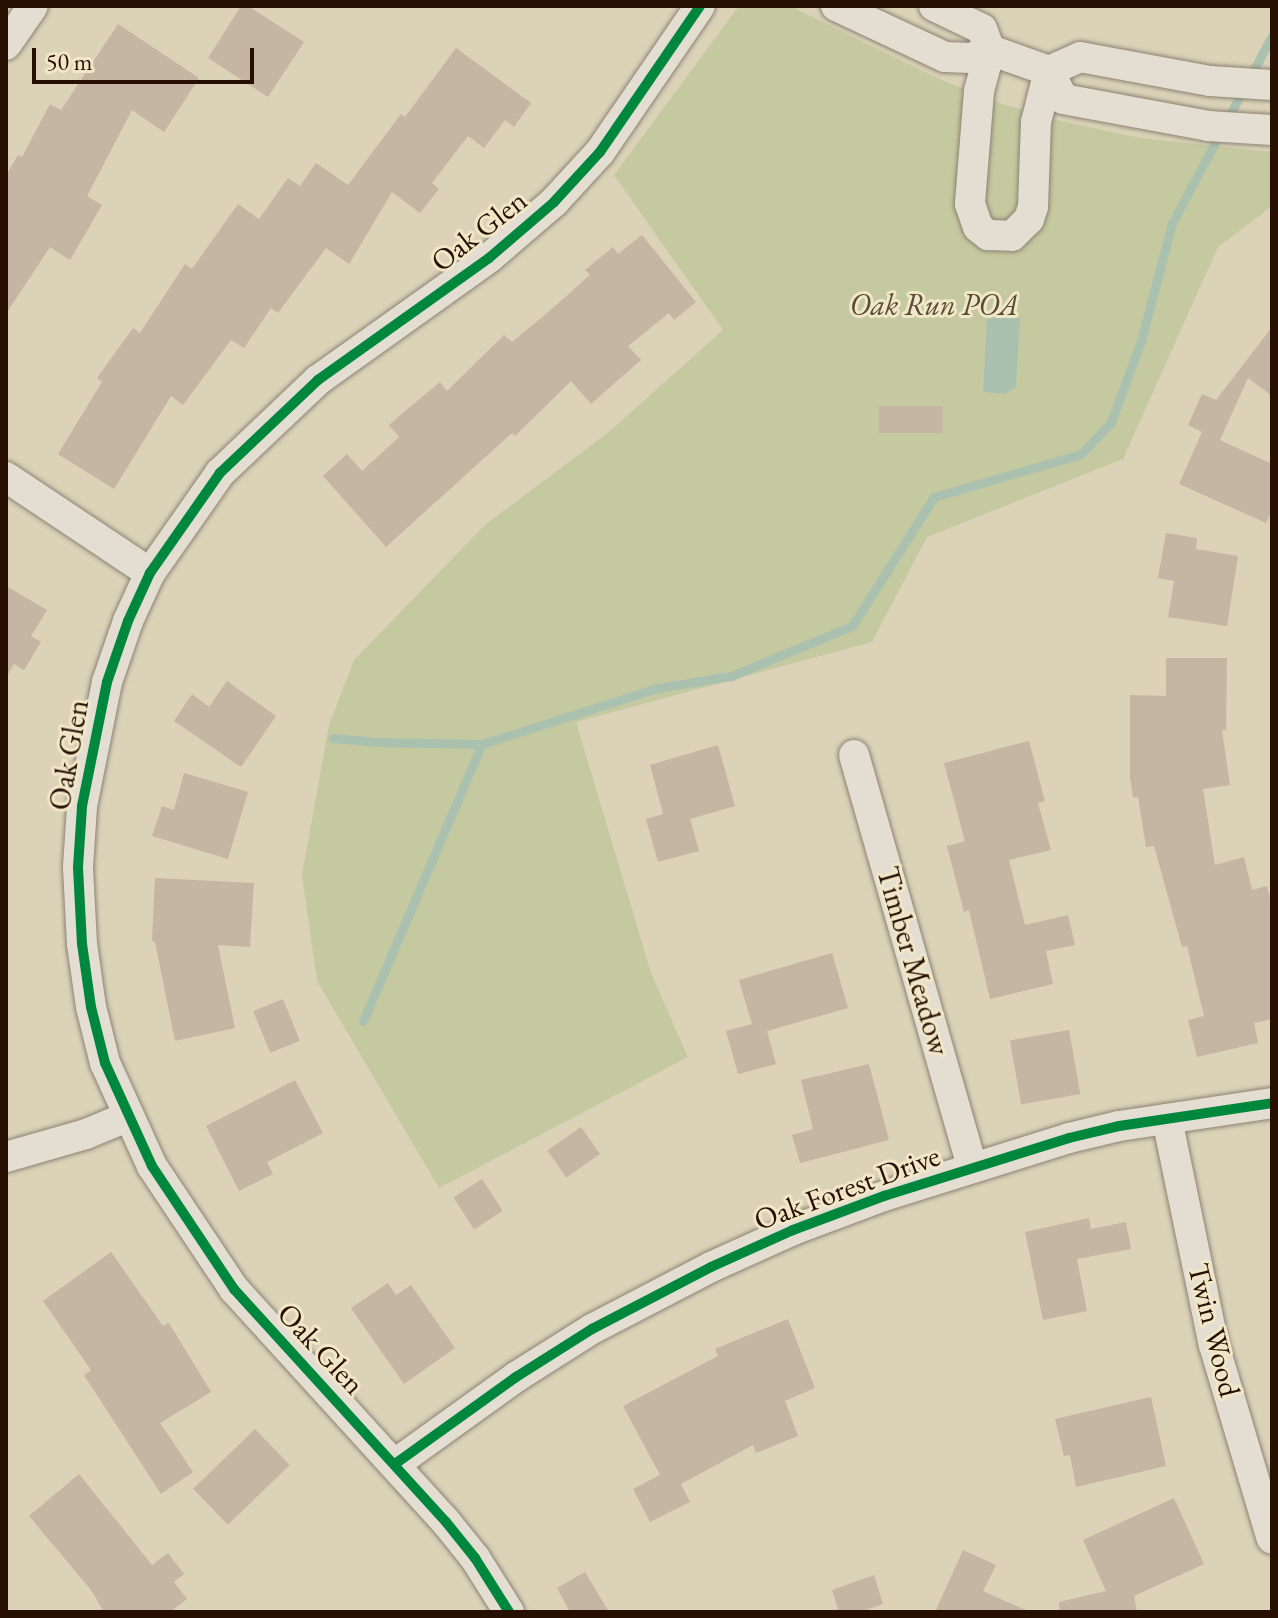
<!DOCTYPE html>
<style>
body{margin:0}
#map{position:relative;width:1278px;height:1618px;overflow:hidden;background:#dbd2b8;font-family:"EB Garamond",serif}
div>[style]{position:absolute}
[style*='--x']{left:calc(var(--x)*1px);top:calc(var(--y)*1px);width:calc(var(--w)*1px);rotate:calc(var(--a)*1deg)}
.green>*{inset:0;background:#c4c9a0}
.water>*{inset:0;background:#abc1b0}
.stream>*{height:9px;margin:-4.5px;padding:0 4.5px;transform-origin:4.5px;border-radius:4.5px;background:#abc1b0}
.building>*{inset:0;background:#c5b5a3;transform-origin:0 0}
.roads{filter:drop-shadow(0 0 2px #8b8373) drop-shadow(0 0 2px #8b8373)}
.minor>*{height:30px;margin:-15px;padding:0 15px;transform-origin:15px;border-radius:15px;background:#e3ded1}
.cycleway>*{height:10px;margin:-5px;padding:0 5px;transform-origin:5px;border-radius:5px;background:#00873e}
span{translate:-50% -50%;white-space:nowrap;text-align:center;line-height:1.15;-webkit-text-stroke:6px #f1e7c8;paint-order:stroke}
.street-label{font-size:30px;color:#270f02}
.park-label{font-size:30px;color:#574d33;font-style:italic}
.frame{position:absolute;inset:0;border:8px solid #270f02;pointer-events:none}
.scale{position:absolute;left:32px;top:48px;width:222px;height:36px;box-sizing:border-box;border:4px solid #270f02;border-top:0;padding-left:10px;font-size:24px;line-height:28px;white-space:nowrap;color:#270f02;-webkit-text-stroke:6px #f1e7c8;paint-order:stroke}
</style>
<div id="map">
<div class="green">
<i style="clip-path:polygon(739px 6px,790px 6px,935px 77px,999px 103px,1057px 120px,1140px 138px,1272px 152px,1272px 206px,1218px 247px,1123px 459px,927px 537px,872px 642px,576px 722px,651px 973px,688px 1057px,439px 1188px,317px 981px,302px 875px,329px 725px,354px 660px,485px 525px,610px 431px,723px 330px,614px 175px)"></i>
</div>
<div class="water">
<i style="clip-path:polygon(987px 316px,1020px 318px,1016px 387px,1005px 394px,983px 392px)"></i>
</div>
<div class="stream">
<i style="--x:333;--y:738;--w:43;--a:5.3"></i>
<i style="--x:376;--y:742;--w:106;--a:1.1"></i>
<i style="--x:482;--y:744;--w:184;--a:-17.7"></i>
<i style="--x:657;--y:688;--w:75;--a:-9.2"></i>
<i style="--x:731;--y:676;--w:131;--a:-22.5"></i>
<i style="--x:852;--y:626;--w:153;--a:-57.6"></i>
<i style="--x:934;--y:497;--w:153;--a:-16.3"></i>
<i style="--x:1081;--y:454;--w:44;--a:-46.8"></i>
<i style="--x:1111;--y:422;--w:86;--a:-69.7"></i>
<i style="--x:1141;--y:341;--w:122;--a:-75.3"></i>
<i style="--x:1172;--y:223;--w:212;--a:-61.9"></i>
<i style="--x:363;--y:1021;--w:301;--a:-66.8"></i>
</div>
<div class="building">
<i style="clip-path:polygon(241px 6px,248px 6px,304px 42px,268px 97px,208px 58px)"></i>
<i style="clip-path:polygon(118px 24px,199px 78px,164px 132px,132px 110px,87px 196px,102px 205px,70px 260px,50px 247px,6px 314px,6px 175px,18px 155px,22px 157px,50px 104px,61px 110px)"></i>
<i style="clip-path:polygon(456px 48px,531px 103px,514px 127px,505px 120px,484px 148px,468px 136px,432px 183px,439px 189px,420px 213px,392px 192px,349px 264px,326px 248px,278px 313px,271px 308px,244px 348px,231px 340px,183px 405px,171px 396px,114px 489px,58px 454px,102px 382px,97px 378px,133px 328px,140px 333px,185px 264px,192px 269px,238px 204px,259px 219px,288px 178px,300px 186px,316px 163px,348px 185px,401px 114px,405px 117px)"></i>
<i style="clip-path:polygon(642px 235px,696px 302px,674px 320px,669px 313px,628px 346px,641px 360px,591px 404px,571px 381px,515px 436px,512px 433px,386px 547px,323px 476px,347px 454px,362px 471px,399px 437px,389px 425px,411px 406px,440px 382px,447px 391px,504px 335px,512px 342px,546px 314px,590px 275px,585px 270px,613px 247px,618px 254px)"></i>
<i style="clip-path:polygon(1272px 327px,1272px 396px,1248px 378px,1220px 440px,1272px 464px,1272px 510px,1266px 523px,1179px 484px,1202px 432px,1188px 425px,1202px 394px,1216px 400px)"></i>
<i style="left:879px;top:406px;width:64px;height:27px"></i>
<i style="clip-path:polygon(1166px 533px,1197px 538px,1196px 549px,1238px 556px,1227px 626px,1168px 617px,1174px 581px,1158px 578px)"></i>
<i style="clip-path:polygon(6px 586px,47px 610px,31px 636px,41px 642px,24px 670px,14px 664px,6px 678px)"></i>
<i style="clip-path:polygon(1166px 658px,1227px 658px,1226px 730px,1222px 730px,1230px 785px,1203px 789px,1215px 865px,1244px 857px,1252px 890px,1267px 886px,1272px 905px,1272px 1019px,1254px 1023px,1258px 1043px,1197px 1057px,1188px 1020px,1204px 1016px,1187px 946px,1182px 947px,1154px 846px,1146px 847px,1138px 797px,1133px 798px,1130px 777px,1130px 695px,1166px 696px)"></i>
<i style="clip-path:polygon(227px 681px,276px 716px,241px 767px,174px 721px,192px 694px,209px 707px)"></i>
<i style="clip-path:polygon(1029px 741px,1045px 801px,1038px 803px,1051px 850px,1009px 860px,1025px 925px,1068px 915px,1075px 945px,1046px 951px,1053px 984px,990px 999px,969px 910px,964px 912px,947px 846px,965px 841px,944px 763px)"></i>
<i style="clip-path:polygon(718px 745px,735px 806px,690px 819px,699px 851px,658px 862px,646px 819px,663px 814px,650px 765px)"></i>
<i style="clip-path:polygon(184px 773px,248px 792px,228px 859px,152px 836px,162px 806px,174px 810px)"></i>
<i style="clip-path:polygon(155px 878px,254px 883px,250px 947px,218px 945px,235px 1028px,175px 1041px,155px 942px,152px 941px)"></i>
<i style="clip-path:polygon(832px 953px,848px 1008px,767px 1031px,776px 1064px,738px 1074px,726px 1031px,752px 1024px,739px 980px)"></i>
<i style="left:283px;top:999px;width:45px;height:32px;rotate:68deg"></i>
<i style="left:1069px;top:1030px;width:65px;height:60px;rotate:80deg"></i>
<i style="clip-path:polygon(869px 1064px,889px 1140px,800px 1163px,792px 1135px,813px 1129px,801px 1080px)"></i>
<i style="clip-path:polygon(295px 1080px,323px 1133px,267px 1162px,273px 1174px,239px 1191px,206px 1126px)"></i>
<i style="left:581px;top:1127px;width:33px;height:41px;rotate:55deg"></i>
<i style="left:482px;top:1179px;width:38px;height:34px;rotate:57deg"></i>
<i style="clip-path:polygon(1089px 1218px,1091px 1229px,1126px 1222px,1131px 1249px,1077px 1259px,1087px 1311px,1043px 1320px,1025px 1232px)"></i>
<i style="clip-path:polygon(111px 1252px,163px 1326px,169px 1323px,211px 1392px,160px 1423px,193px 1472px,161px 1494px,84px 1375px,91px 1370px,43px 1301px)"></i>
<i style="clip-path:polygon(388px 1283px,396px 1295px,411px 1285px,455px 1348px,404px 1384px,351px 1308px)"></i>
<i style="clip-path:polygon(788px 1319px,815px 1388px,785px 1401px,798px 1436px,756px 1453px,753px 1445px,681px 1484px,690px 1502px,650px 1522px,633px 1489px,660px 1475px,623px 1406px,718px 1356px,715px 1349px)"></i>
<i style="clip-path:polygon(1151px 1397px,1166px 1466px,1076px 1487px,1070px 1455px,1064px 1456px,1055px 1419px)"></i>
<i style="left:255px;top:1429px;width:50px;height:86px;rotate:46deg"></i>
<i style="clip-path:polygon(79px 1474px,152px 1565px,168px 1553px,184px 1574px,174px 1582px,187px 1599px,170px 1612px,104px 1612px,91px 1590px,29px 1516px)"></i>
<i style="clip-path:polygon(1174px 1498px,1204px 1564px,1134px 1596px,1137px 1612px,1060px 1612px,1059px 1602px,1106px 1591px,1083px 1540px)"></i>
<i style="clip-path:polygon(963px 1550px,996px 1565px,983px 1591px,1030px 1612px,935px 1612px)"></i>
<i style="clip-path:polygon(585px 1572px,609px 1612px,570px 1612px,557px 1588px)"></i>
<i style="clip-path:polygon(874px 1575px,883px 1604px,860px 1612px,839px 1612px,832px 1590px)"></i>
</div>
<div class="roads">
<div class="minor">
<i style="--x:836;--y:6;--w:120;--a:25.1"></i>
<i style="--x:945;--y:57;--w:26;--a:2"></i>
<i style="--x:971;--y:58;--w:21;--a:-23"></i>
<i style="--x:990;--y:50;--w:63;--a:19.6"></i>
<i style="--x:1049;--y:71;--w:34;--a:-24"></i>
<i style="--x:1080;--y:57;--w:132;--a:10.5"></i>
<i style="--x:1210;--y:81;--w:62;--a:3.7"></i>
<i style="--x:934;--y:6;--w:53;--a:25.6"></i>
<i style="--x:982;--y:29;--w:22;--a:69"></i>
<i style="--x:6;--y:45;--w:47;--a:-55.3"></i>
<i style="--x:990;--y:50;--w:42;--a:105"></i>
<i style="--x:979;--y:91;--w:113;--a:94.6"></i>
<i style="--x:970;--y:204;--w:24;--a:71"></i>
<i style="--x:978;--y:227;--w:13;--a:39"></i>
<i style="--x:988;--y:235;--w:24;--a:2"></i>
<i style="--x:1012;--y:236;--w:24;--a:-45"></i>
<i style="--x:1029;--y:219;--w:13;--a:-72"></i>
<i style="--x:1033;--y:207;--w:85;--a:-88"></i>
<i style="--x:1036;--y:122;--w:53;--a:-75.7"></i>
<i style="--x:1049;--y:71;--w:31;--a:63"></i>
<i style="--x:1063;--y:99;--w:147;--a:10.5"></i>
<i style="--x:1208;--y:126;--w:64;--a:3.6"></i>
<i style="--x:6;--y:477;--w:173;--a:33.7"></i>
<i style="--x:854;--y:755;--w:429;--a:74"></i>
<i style="--x:1167;--y:1119;--w:231;--a:78.3"></i>
<i style="--x:1214;--y:1345;--w:202;--a:73.4"></i>
<i style="--x:6;--y:1157;--w:83;--a:-16"></i>
<i style="--x:86;--y:1134;--w:44;--a:-22.5"></i>
<i style="--x:395;--y:1464;--w:149;--a:-35.7"></i>
<i style="--x:516;--y:1377;--w:90;--a:-32.3"></i>
<i style="--x:592;--y:1329;--w:134;--a:-27.5"></i>
<i style="--x:711;--y:1267;--w:90;--a:-24.3"></i>
<i style="--x:793;--y:1230;--w:97;--a:-20.5"></i>
<i style="--x:884;--y:1196;--w:194;--a:-17.4"></i>
<i style="--x:1069;--y:1138;--w:51;--a:-13.5"></i>
<i style="--x:1119;--y:1126;--w:155;--a:-8.5"></i>
<i style="--x:509;--y:1612;--w:64;--a:-122.2"></i>
<i style="--x:475;--y:1558;--w:46;--a:-128.9"></i>
<i style="--x:446;--y:1522;--w:315;--a:-132.3"></i>
<i style="--x:234;--y:1289;--w:148;--a:-123.7"></i>
<i style="--x:152;--y:1166;--w:113;--a:-114.5"></i>
<i style="--x:105;--y:1063;--w:58;--a:-104"></i>
<i style="--x:91;--y:1007;--w:64;--a:-98.1"></i>
<i style="--x:82;--y:944;--w:77;--a:-93"></i>
<i style="--x:78;--y:867;--w:61;--a:-86.2"></i>
<i style="--x:82;--y:806;--w:126;--a:-78.6"></i>
<i style="--x:107;--y:682;--w:65;--a:-71"></i>
<i style="--x:128;--y:621;--w:53;--a:-65.4"></i>
<i style="--x:150;--y:573;--w:122;--a:-55"></i>
<i style="--x:220;--y:473;--w:135;--a:-43.5"></i>
<i style="--x:318;--y:380;--w:210;--a:-35.5"></i>
<i style="--x:489;--y:258;--w:86;--a:-40.7"></i>
<i style="--x:554;--y:202;--w:68;--a:-47.4"></i>
<i style="--x:600;--y:152;--w:177;--a:-55.6"></i>
</div>
</div>
<div class="cycleway">
<i style="--x:395;--y:1464;--w:149;--a:-35.7"></i>
<i style="--x:516;--y:1377;--w:90;--a:-32.3"></i>
<i style="--x:592;--y:1329;--w:134;--a:-27.5"></i>
<i style="--x:711;--y:1267;--w:90;--a:-24.3"></i>
<i style="--x:793;--y:1230;--w:97;--a:-20.5"></i>
<i style="--x:884;--y:1196;--w:194;--a:-17.4"></i>
<i style="--x:1069;--y:1138;--w:51;--a:-13.5"></i>
<i style="--x:1119;--y:1126;--w:155;--a:-8.5"></i>
<i style="--x:509;--y:1612;--w:64;--a:-122.2"></i>
<i style="--x:475;--y:1558;--w:46;--a:-128.9"></i>
<i style="--x:446;--y:1522;--w:315;--a:-132.3"></i>
<i style="--x:234;--y:1289;--w:148;--a:-123.7"></i>
<i style="--x:152;--y:1166;--w:113;--a:-114.5"></i>
<i style="--x:105;--y:1063;--w:58;--a:-104"></i>
<i style="--x:91;--y:1007;--w:64;--a:-98.1"></i>
<i style="--x:82;--y:944;--w:77;--a:-93"></i>
<i style="--x:78;--y:867;--w:61;--a:-86.2"></i>
<i style="--x:82;--y:806;--w:126;--a:-78.6"></i>
<i style="--x:107;--y:682;--w:65;--a:-71"></i>
<i style="--x:128;--y:621;--w:53;--a:-65.4"></i>
<i style="--x:150;--y:573;--w:122;--a:-55"></i>
<i style="--x:220;--y:473;--w:135;--a:-43.5"></i>
<i style="--x:318;--y:380;--w:210;--a:-35.5"></i>
<i style="--x:489;--y:258;--w:86;--a:-40.7"></i>
<i style="--x:554;--y:202;--w:68;--a:-47.4"></i>
<i style="--x:600;--y:152;--w:177;--a:-55.6"></i>
</div>
<div class="street-label">
<span style="left:479px;top:231px;rotate:-38deg">Oak Glen</span>
<span style="left:69px;top:755px;rotate:-80deg">Oak Glen</span>
<span style="left:913px;top:961px;rotate:74deg">Timber Meadow</span>
<span style="left:847px;top:1188px;rotate:-20deg">Oak Forest Drive</span>
<span style="left:1214px;top:1330px;rotate:76deg">Twin Wood</span>
<span style="left:321px;top:1349px;rotate:47deg">Oak Glen</span>
</div>
<div class="park-label">
<span style="left:934px;top:305px">Oak Run POA</span>
</div>
<div class="frame"></div>
<div class="scale">50 m</div>
</div>
